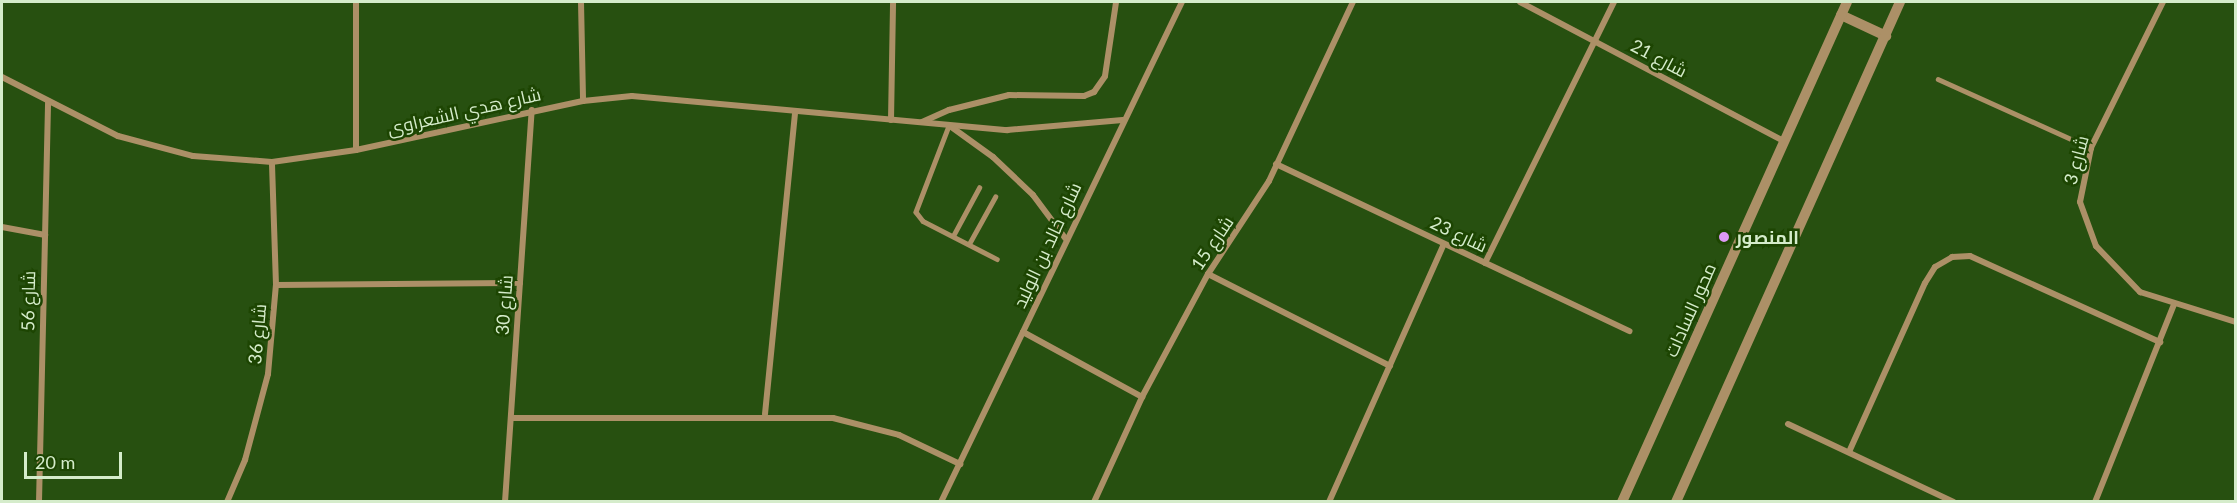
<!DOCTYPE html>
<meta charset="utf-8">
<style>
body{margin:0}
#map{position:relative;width:2237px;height:503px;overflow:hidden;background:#275010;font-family:Lato,Cairo,sans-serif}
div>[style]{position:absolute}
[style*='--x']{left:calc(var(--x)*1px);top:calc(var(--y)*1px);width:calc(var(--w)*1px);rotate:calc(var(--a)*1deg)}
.service>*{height:4.5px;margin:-2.25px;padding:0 2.25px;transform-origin:2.25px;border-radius:2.25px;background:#ac9067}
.minor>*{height:6px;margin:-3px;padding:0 3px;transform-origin:3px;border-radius:3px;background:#ac9067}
.tertiary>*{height:10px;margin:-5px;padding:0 5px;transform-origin:5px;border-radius:5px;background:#ac9067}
.dots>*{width:16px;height:16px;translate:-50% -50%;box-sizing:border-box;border:3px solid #1d4502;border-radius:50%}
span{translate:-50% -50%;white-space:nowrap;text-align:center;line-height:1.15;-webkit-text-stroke:5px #1d4502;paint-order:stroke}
.street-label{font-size:18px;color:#d5eccb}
.poi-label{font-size:18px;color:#d5eccb;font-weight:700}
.left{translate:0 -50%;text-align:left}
.frame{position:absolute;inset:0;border:3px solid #d5eccb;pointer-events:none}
.scale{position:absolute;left:24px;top:452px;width:98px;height:27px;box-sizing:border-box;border:3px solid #d5eccb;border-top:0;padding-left:8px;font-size:18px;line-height:21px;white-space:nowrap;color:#d5eccb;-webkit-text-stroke:4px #1d4502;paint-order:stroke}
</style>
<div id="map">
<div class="service">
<i style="--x:1938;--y:79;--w:168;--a:24.3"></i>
<i style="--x:949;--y:126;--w:92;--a:111"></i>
<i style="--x:916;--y:212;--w:11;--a:52"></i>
<i style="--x:923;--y:221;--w:83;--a:27.2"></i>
<i style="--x:953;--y:236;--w:55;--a:-61.6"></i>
<i style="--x:969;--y:244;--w:54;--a:-61"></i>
</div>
<div class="minor">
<i style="--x:356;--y:2;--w:148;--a:90"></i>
<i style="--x:581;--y:2;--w:99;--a:88.8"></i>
<i style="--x:1520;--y:2;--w:298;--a:27.8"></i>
<i style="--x:2163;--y:2;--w:163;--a:116.3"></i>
<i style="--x:2091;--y:148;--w:55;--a:101.5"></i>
<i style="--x:2080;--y:202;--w:47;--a:70"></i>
<i style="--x:2096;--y:246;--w:64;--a:46.3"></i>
<i style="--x:2140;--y:292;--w:101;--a:17.4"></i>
<i style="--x:2;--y:77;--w:130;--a:27"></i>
<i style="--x:118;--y:136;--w:78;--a:14.9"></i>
<i style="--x:193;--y:156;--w:79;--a:4.3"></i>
<i style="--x:272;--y:162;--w:85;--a:-8.1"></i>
<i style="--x:356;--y:150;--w:232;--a:-12.2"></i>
<i style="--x:583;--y:101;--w:49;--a:-5.8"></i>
<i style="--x:632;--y:96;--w:377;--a:5.2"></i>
<i style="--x:1007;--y:130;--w:116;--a:-4.9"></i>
<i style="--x:891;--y:120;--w:118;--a:-89"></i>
<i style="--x:922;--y:122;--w:30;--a:-24"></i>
<i style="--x:949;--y:110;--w:62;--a:-14"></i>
<i style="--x:1009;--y:95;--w:75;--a:0.8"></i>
<i style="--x:1084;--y:96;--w:11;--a:-22"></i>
<i style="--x:1094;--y:92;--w:19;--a:-55"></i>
<i style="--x:1105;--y:76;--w:75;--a:-81.5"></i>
<i style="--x:950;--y:126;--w:53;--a:35.8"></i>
<i style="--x:993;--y:157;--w:55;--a:43.5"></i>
<i style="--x:1033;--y:195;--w:54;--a:53.3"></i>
<i style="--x:1276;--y:164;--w:391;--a:25.3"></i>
<i style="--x:2;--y:227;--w:44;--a:10.5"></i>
<i style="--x:1485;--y:263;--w:291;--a:-63.7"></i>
<i style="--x:1208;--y:274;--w:204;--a:26.8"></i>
<i style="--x:276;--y:285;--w:244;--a:-0.5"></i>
<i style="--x:1023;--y:332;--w:136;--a:28.6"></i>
<i style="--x:765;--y:414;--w:304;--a:-84.3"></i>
<i style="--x:511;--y:418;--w:322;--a:0"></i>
<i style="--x:833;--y:418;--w:68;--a:14.4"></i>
<i style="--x:899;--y:435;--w:68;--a:25.4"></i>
<i style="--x:1788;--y:424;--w:183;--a:25.2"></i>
<i style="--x:1849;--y:452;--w:185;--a:-65.8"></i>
<i style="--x:1925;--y:283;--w:19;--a:-58"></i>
<i style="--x:1935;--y:267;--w:20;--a:-30"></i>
<i style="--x:1952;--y:257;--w:18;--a:-3"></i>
<i style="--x:1970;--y:256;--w:209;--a:24.4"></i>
<i style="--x:39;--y:502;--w:401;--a:-88.7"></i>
<i style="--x:227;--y:502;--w:46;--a:-66.8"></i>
<i style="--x:245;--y:460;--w:89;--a:-75"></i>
<i style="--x:268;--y:374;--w:89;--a:-84.9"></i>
<i style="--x:276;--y:285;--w:123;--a:-91.9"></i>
<i style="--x:505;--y:502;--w:393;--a:-86.1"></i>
<i style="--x:941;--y:502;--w:555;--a:-64.27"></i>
<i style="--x:1094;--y:502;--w:115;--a:-65.4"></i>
<i style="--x:1142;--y:397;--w:140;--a:-61.8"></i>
<i style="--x:1208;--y:274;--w:111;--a:-56.7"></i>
<i style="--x:1269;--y:181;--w:198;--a:-64.9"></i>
<i style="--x:1329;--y:502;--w:282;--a:-66"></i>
<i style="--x:2095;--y:502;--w:213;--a:-68.2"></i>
</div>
<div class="tertiary">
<i style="--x:1841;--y:15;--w:50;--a:25"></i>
<i style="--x:1622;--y:502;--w:548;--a:-65.77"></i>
<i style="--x:1676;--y:502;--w:548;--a:-65.87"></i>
</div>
<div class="dots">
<i style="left:1724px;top:237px;background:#dc99f4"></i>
</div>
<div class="street-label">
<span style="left:1659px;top:58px;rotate:28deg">شارع 21</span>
<span style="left:464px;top:111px;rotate:-13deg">شارع هدي الشعراوى</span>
<span style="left:2076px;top:160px;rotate:-75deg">شارع 3</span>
<span style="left:1459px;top:234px;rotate:25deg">شارع 23</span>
<span style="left:1212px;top:243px;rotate:-56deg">شارع 15</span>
<span style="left:1047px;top:245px;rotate:-65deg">شارع خالد بن الوليد</span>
<span style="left:28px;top:301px;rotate:-89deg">شارع 56</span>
<span style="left:504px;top:305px;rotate:-86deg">شارع 30</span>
<span style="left:1690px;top:310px;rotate:-66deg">محور السادات</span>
<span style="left:257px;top:334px;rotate:-85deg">شارع 36</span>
</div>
<div class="poi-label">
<span class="left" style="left:1736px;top:237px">المنصور</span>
</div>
<div class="frame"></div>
<div class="scale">20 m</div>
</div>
